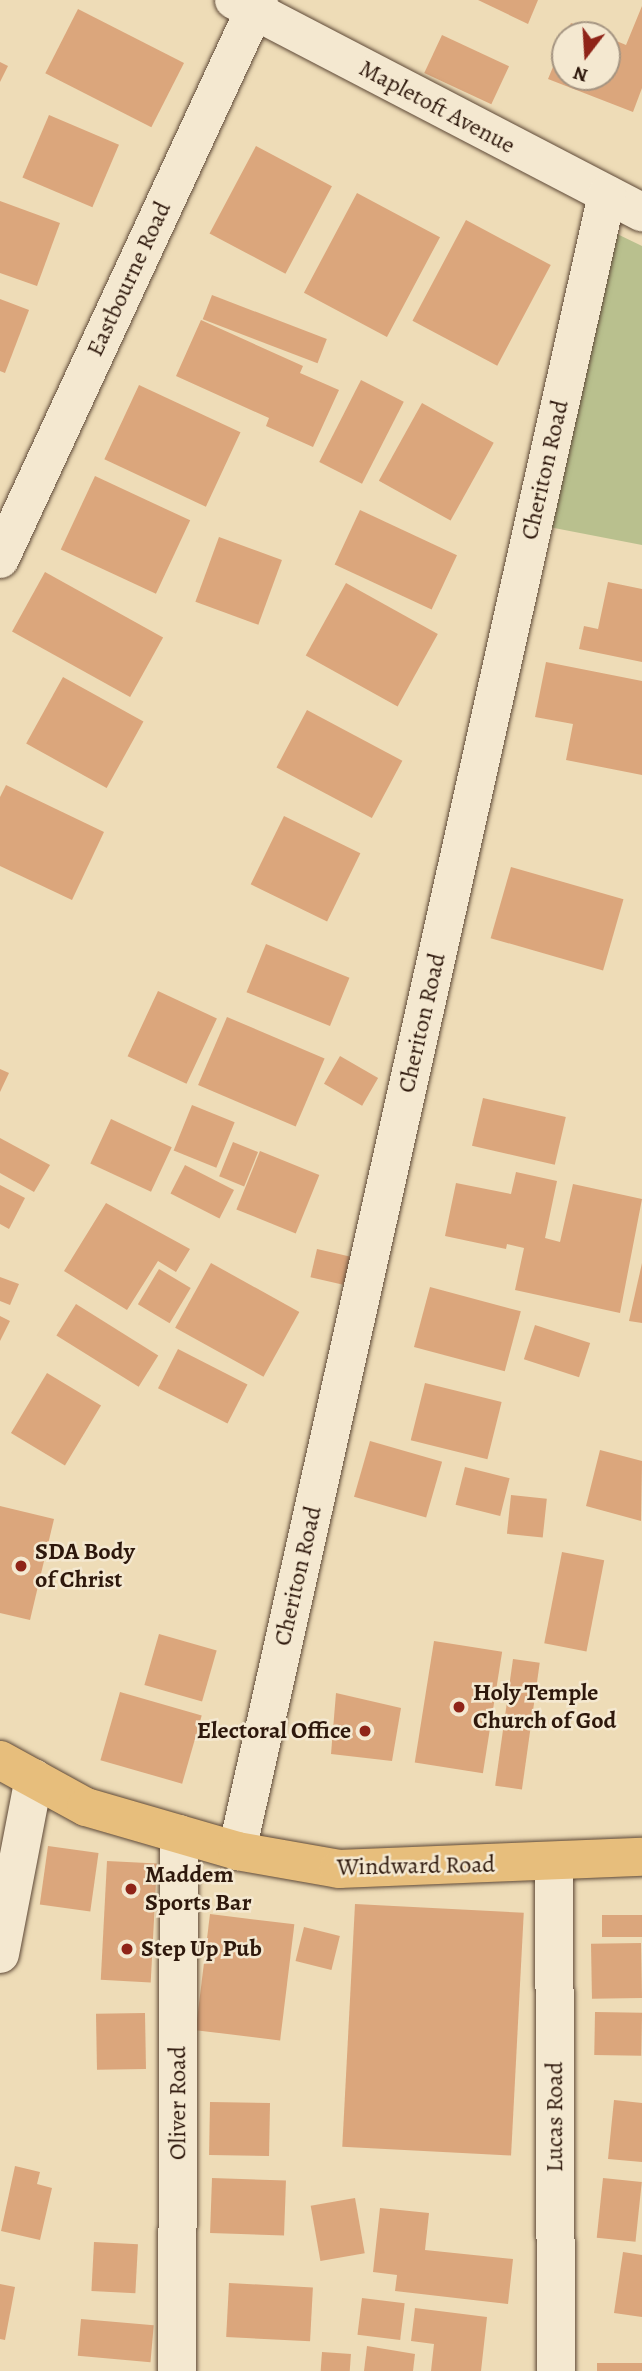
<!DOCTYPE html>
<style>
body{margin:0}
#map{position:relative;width:642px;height:2371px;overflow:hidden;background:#eedcb7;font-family:Alegreya,serif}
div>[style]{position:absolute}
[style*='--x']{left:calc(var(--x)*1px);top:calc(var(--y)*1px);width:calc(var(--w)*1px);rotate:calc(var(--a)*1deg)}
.green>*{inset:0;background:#b9c08e}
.building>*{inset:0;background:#dba67c;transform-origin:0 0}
.roads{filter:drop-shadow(0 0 2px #5e4937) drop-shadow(0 0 2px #5e4937)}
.minor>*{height:38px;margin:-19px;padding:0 19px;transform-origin:19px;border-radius:19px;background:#f4e8d0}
.major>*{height:38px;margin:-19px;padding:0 19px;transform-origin:19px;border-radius:19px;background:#e7be7c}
.dots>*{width:19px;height:19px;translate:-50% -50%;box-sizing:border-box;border:4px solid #f4e8d0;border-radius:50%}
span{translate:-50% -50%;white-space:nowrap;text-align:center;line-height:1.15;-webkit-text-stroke:5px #f4e8d0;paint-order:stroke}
.street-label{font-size:24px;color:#2e180c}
.poi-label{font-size:24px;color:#2e180c;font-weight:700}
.left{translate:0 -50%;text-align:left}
.right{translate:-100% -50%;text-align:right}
.north{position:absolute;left:551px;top:21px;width:70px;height:70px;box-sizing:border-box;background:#f4e8d0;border:2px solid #a59582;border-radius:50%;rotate:197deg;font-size:19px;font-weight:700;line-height:28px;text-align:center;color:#2e180c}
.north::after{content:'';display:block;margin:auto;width:24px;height:32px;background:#8f2418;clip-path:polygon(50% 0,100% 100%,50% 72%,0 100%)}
</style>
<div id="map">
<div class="green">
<i style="clip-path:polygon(613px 232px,642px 246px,642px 545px,549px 527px)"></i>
</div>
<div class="building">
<i style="clip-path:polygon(478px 0,538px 0,528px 24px)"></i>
<i style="clip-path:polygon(642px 6px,642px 88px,633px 112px,548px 79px,565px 38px,565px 77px,607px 77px,607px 37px,626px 45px)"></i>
<i style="left:78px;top:9px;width:119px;height:72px;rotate:27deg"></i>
<i style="clip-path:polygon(571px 23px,602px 35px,566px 35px)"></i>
<i style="left:442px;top:35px;width:74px;height:42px;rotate:25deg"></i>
<i style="clip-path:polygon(0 62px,8px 66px,0 82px)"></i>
<i style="left:49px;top:115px;width:76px;height:68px;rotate:23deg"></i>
<i style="left:256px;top:146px;width:86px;height:99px;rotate:28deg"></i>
<i style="left:357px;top:193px;width:94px;height:113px;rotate:28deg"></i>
<i style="clip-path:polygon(0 201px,60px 223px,37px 286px,0 273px)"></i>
<i style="left:466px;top:220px;width:96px;height:114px;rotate:28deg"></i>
<i style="left:212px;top:295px;width:123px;height:26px;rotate:21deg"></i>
<i style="clip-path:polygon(0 299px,29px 310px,5px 373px,0 371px)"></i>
<i style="clip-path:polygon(201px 320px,303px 366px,300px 373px,339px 390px,313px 447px,266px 426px,269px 418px,176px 376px)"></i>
<i style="left:361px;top:380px;width:48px;height:92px;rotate:27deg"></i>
<i style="left:139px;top:385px;width:112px;height:82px;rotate:25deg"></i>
<i style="left:422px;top:403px;width:82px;height:89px;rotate:29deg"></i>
<i style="left:95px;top:476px;width:105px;height:81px;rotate:25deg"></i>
<i style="left:360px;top:510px;width:107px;height:60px;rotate:25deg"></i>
<i style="left:219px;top:537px;width:67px;height:69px;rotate:20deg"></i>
<i style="left:45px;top:572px;width:135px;height:68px;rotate:29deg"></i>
<i style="clip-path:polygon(608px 582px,642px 589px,642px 662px,579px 649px,584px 626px,598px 629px)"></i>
<i style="left:346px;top:583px;width:105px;height:83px;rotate:29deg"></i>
<i style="clip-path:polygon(546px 662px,642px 681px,642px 775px,566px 760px,573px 724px,535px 717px)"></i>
<i style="left:63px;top:677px;width:92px;height:76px;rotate:29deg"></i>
<i style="left:307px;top:710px;width:108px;height:65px;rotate:28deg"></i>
<i style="clip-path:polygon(6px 785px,104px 832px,72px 900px,0 866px,0 797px)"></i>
<i style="left:284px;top:816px;width:85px;height:76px;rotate:26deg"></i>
<i style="left:511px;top:867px;width:117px;height:74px;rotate:16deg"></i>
<i style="left:266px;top:944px;width:90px;height:52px;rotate:22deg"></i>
<i style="left:158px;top:991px;width:65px;height:72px;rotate:25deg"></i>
<i style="left:227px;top:1017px;width:106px;height:74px;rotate:23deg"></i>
<i style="left:340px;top:1056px;width:44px;height:32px;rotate:30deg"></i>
<i style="clip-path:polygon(0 1069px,9px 1073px,0 1092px)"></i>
<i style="left:483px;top:1098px;width:85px;height:49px;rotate:13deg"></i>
<i style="left:192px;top:1105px;width:46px;height:49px;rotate:22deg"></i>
<i style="left:111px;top:1119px;width:67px;height:49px;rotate:25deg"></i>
<i style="clip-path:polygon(0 1138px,50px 1165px,34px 1192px,0 1173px)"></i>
<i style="left:233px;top:1142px;width:27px;height:37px;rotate:22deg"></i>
<i style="left:260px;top:1151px;width:64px;height:63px;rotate:22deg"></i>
<i style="left:185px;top:1165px;width:55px;height:32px;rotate:27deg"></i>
<i style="clip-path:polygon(516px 1172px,557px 1181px,545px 1238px,560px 1242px,573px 1184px,642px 1199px,620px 1313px,515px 1290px,524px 1248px,507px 1244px,506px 1249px,445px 1236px,456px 1183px,511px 1194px)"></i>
<i style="clip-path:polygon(0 1185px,25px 1198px,9px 1229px,0 1224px)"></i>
<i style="clip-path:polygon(106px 1203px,190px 1249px,176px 1272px,158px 1261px,127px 1310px,64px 1271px)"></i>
<i style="left:317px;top:1249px;width:37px;height:29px;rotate:13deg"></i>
<i style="left:211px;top:1263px;width:101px;height:74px;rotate:29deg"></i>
<i style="clip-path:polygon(642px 1263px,642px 1323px,629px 1321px)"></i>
<i style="left:159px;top:1269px;width:37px;height:41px;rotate:31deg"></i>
<i style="clip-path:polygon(0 1277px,19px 1284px,10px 1305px,0 1301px)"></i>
<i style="left:430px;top:1287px;width:94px;height:62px;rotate:15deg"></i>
<i style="left:76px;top:1304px;width:97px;height:37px;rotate:32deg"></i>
<i style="clip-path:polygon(0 1316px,10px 1321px,0 1341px)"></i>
<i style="left:535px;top:1325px;width:58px;height:36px;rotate:18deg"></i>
<i style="left:178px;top:1349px;width:78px;height:44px;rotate:27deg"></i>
<i style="left:47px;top:1373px;width:63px;height:70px;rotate:31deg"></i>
<i style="left:425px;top:1383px;width:79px;height:59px;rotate:14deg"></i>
<i style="left:370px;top:1441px;width:75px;height:58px;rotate:16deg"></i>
<i style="clip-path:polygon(600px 1450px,642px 1461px,641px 1521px,586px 1506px)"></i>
<i style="left:465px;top:1467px;width:46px;height:39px;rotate:14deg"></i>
<i style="left:511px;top:1495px;width:36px;height:39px;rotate:6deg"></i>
<i style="clip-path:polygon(0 1506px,54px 1519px,30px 1620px,0 1613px)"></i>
<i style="left:562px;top:1552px;width:43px;height:93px;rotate:11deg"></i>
<i style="left:159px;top:1634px;width:60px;height:53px;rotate:16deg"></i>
<i style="left:434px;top:1641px;width:69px;height:123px;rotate:9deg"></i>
<i style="left:513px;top:1659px;width:27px;height:128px;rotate:8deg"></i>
<i style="left:120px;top:1692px;width:85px;height:71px;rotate:16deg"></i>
<i style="clip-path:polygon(336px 1693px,401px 1708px,392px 1761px,331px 1754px)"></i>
<i style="left:48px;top:1846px;width:51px;height:59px;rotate:8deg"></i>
<i style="left:107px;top:1861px;width:50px;height:119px;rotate:3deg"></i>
<i style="left:355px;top:1904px;width:169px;height:243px;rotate:3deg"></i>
<i style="left:210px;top:1914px;width:85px;height:117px;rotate:7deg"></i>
<i style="left:642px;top:1915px;width:22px;height:40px;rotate:90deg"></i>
<i style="left:304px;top:1927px;width:37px;height:35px;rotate:14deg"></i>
<i style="left:641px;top:1943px;width:55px;height:50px;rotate:89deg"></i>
<i style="left:595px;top:2012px;width:47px;height:43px;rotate:1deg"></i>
<i style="left:145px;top:2013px;width:56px;height:49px;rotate:89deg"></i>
<i style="clip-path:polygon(614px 2100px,642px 2103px,642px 2162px,608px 2159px)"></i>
<i style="left:210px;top:2102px;width:60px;height:53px;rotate:1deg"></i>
<i style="clip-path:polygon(15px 2166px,40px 2172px,37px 2184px,52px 2188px,40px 2240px,1px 2231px)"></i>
<i style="left:212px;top:2178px;width:74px;height:55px;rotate:2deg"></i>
<i style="left:603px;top:2178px;width:39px;height:60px;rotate:6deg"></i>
<i style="left:355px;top:2198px;width:56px;height:45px;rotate:80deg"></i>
<i style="clip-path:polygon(380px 2208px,429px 2213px,425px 2250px,513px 2259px,508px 2304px,395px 2291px,397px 2275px,373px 2272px)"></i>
<i style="left:94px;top:2242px;width:44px;height:49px;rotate:3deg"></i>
<i style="clip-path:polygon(623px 2252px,642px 2255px,642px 2317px,614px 2313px)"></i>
<i style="left:229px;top:2283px;width:84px;height:54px;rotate:3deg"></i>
<i style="clip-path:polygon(0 2284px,15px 2287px,5px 2340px,0 2339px)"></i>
<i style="left:362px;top:2298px;width:43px;height:37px;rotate:7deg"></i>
<i style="clip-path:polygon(415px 2308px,487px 2317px,481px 2371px,431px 2371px,434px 2344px,411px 2341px)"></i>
<i style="left:81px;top:2319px;width:73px;height:37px;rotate:5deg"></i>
<i style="clip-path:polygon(367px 2346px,415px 2354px,413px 2371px,364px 2371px)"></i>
<i style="left:322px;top:2352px;width:29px;height:19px;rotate:4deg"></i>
<i style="left:597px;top:2363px;width:45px;height:8px"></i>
</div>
<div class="roads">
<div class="minor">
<i style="--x:234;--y:0;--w:460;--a:27.5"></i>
<i style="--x:0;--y:559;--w:616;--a:-65.14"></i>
<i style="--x:237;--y:1851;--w:1697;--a:-77.41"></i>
<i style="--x:554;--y:1863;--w:508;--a:89.77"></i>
<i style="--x:0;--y:1954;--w:179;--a:-79.1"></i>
<i style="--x:177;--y:2371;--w:537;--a:-89.79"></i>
</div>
<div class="major">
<i style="--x:0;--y:1760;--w:98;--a:28.7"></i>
<i style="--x:86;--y:1807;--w:157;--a:16.2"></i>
<i style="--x:237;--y:1851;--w:104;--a:10"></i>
<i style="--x:339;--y:1869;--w:303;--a:-2.3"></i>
</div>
</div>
<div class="dots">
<i style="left:21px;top:1566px;background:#8f2418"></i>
<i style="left:459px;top:1707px;background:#8f2418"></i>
<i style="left:365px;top:1731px;background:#8f2418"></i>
<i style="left:131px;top:1889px;background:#8f2418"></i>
<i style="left:127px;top:1949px;background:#8f2418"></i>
</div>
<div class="street-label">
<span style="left:437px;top:107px;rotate:28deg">Mapletoft Avenue</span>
<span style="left:129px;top:279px;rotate:-65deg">Eastbourne Road</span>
<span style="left:545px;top:470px;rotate:-77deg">Cheriton Road</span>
<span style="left:422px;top:1023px;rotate:-77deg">Cheriton Road</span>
<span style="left:298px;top:1576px;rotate:-77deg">Cheriton Road</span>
<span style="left:416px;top:1866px;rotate:-1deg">Windward Road</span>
<span style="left:178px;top:2103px;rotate:-90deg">Oliver Road</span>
<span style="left:555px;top:2117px;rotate:-90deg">Lucas Road</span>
</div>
<div class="poi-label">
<span class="left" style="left:35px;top:1566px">SDA Body<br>of Christ</span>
<span class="left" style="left:473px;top:1707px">Holy Temple<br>Church of God</span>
<span class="right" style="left:351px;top:1731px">Electoral Office</span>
<span class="left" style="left:145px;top:1889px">Maddem<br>Sports Bar</span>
<span class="left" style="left:141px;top:1949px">Step Up Pub</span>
</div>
<div class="north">N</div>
</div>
